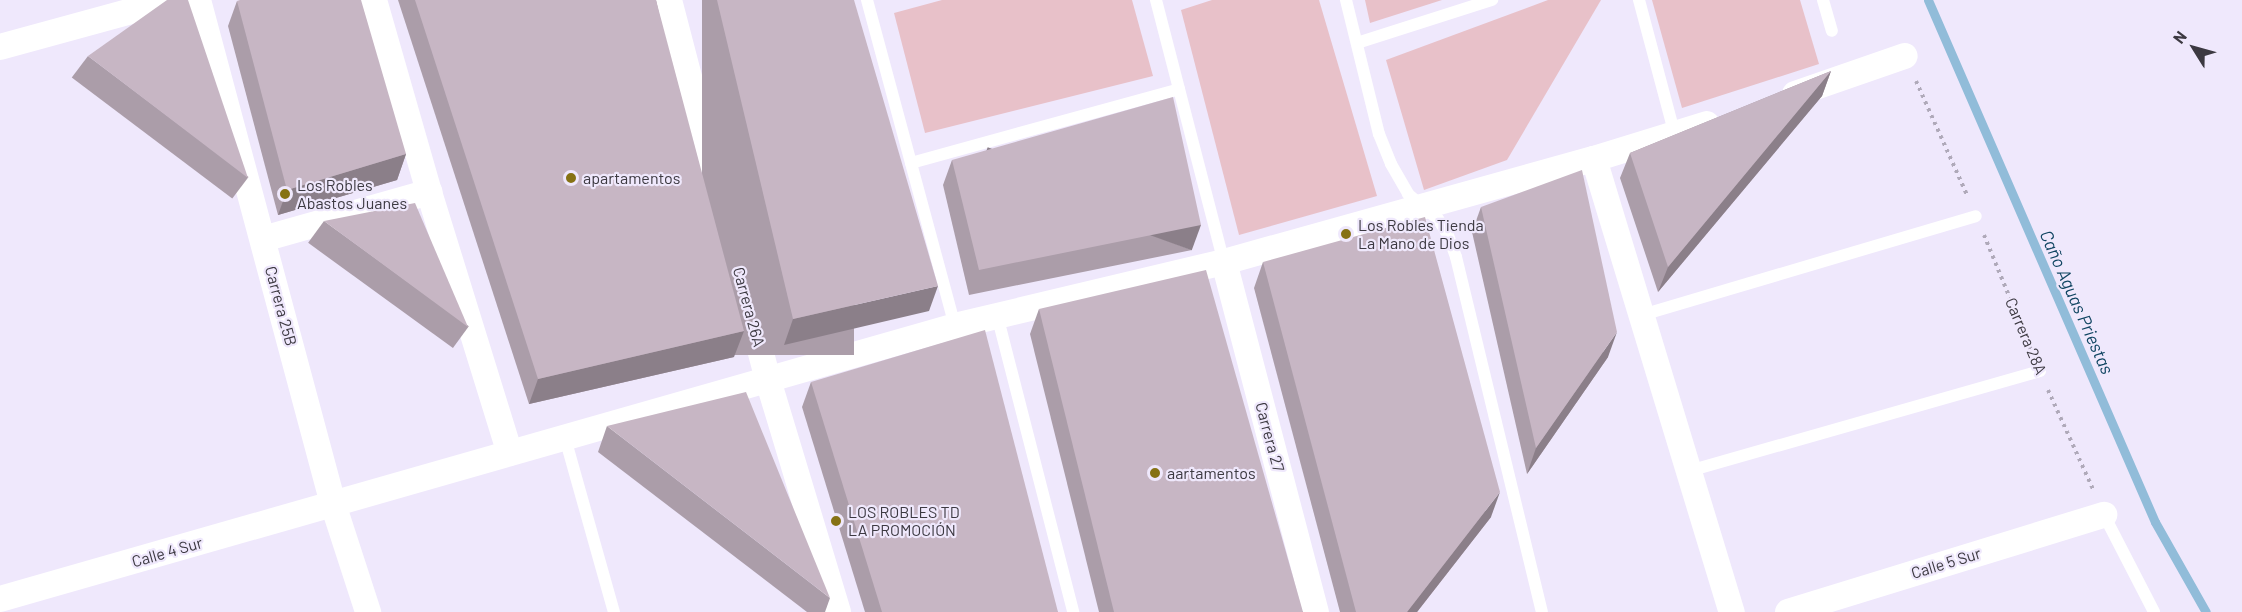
<!DOCTYPE html>
<meta charset="utf-8">
<style>
body{margin:0}
#map{position:relative;width:2242px;height:612px;overflow:hidden;background:#efe8fc;font-family:Barlow,sans-serif}
div>[style]{position:absolute}
[style*='--x']{left:calc(var(--x)*1px);top:calc(var(--y)*1px);width:calc(var(--w)*1px);rotate:calc(var(--a)*1deg)}
.green>*{inset:0;background:#e8c1c9}
.stream>*{height:9px;margin:-4.5px;padding:0 4.5px;transform-origin:4.5px;border-radius:4.5px;background:#91bcd9}
.path>*{height:4px;margin-top:-2px;transform-origin:0;background:repeating-linear-gradient(90deg,#afa9b9 0 3px,transparent 0 7.5px)}
.lane>*{height:12px;margin:-6px;padding:0 6px;transform-origin:6px;border-radius:6px;background:#fff}
.street>*{height:26px;margin:-13px;padding:0 13px;transform-origin:13px;border-radius:13px;background:#fff}
.wall>*{inset:0;background:#ab9da9;transform-origin:0 0}
.shaded-wall>*{inset:0;background:#8b7f89;transform-origin:0 0}
.building>*{inset:0;background:#c7b6c4}
.dots>*{width:16px;height:16px;translate:-50% -50%;box-sizing:border-box;border:3px solid #efe8fc;border-radius:50%}
span{translate:-50% -50%;white-space:nowrap;text-align:center;line-height:1.15;-webkit-text-stroke:4.5px #efe8fc;paint-order:stroke}
.poi-label{font-size:16px;color:#3c3941}
.left{translate:0 -50%;text-align:left}
.street-label{font-size:16px;color:#3c3941}
.water-label{font-size:18px;color:#104562;font-style:italic}
.north{position:absolute;left:2164px;top:18px;width:60px;height:60px;-webkit-text-stroke:4px #efe8fc;paint-order:stroke;rotate:307deg;font-size:16px;font-weight:700;line-height:24px;text-align:center;color:#3c3941}
.north::after{content:'';display:block;margin:auto;width:21px;height:27px;background:#3c3941;clip-path:polygon(50% 0,100% 100%,50% 72%,0 100%)}
</style>
<div id="map">
<div class="green">
<i style="clip-path:polygon(942px 0,1132px 0,1153px 76px,925px 133px,894px 13px)"></i>
<i style="clip-path:polygon(1212px 0,1319px 0,1377px 196px,1239px 235px,1181px 10px)"></i>
<i style="clip-path:polygon(1365px 0,1442px 0,1370px 23px)"></i>
<i style="clip-path:polygon(1548px 0,1601px 0,1507px 160px,1424px 190px,1386px 60px)"></i>
<i style="clip-path:polygon(1652px 0,1800px 0,1819px 64px,1682px 108px)"></i>
</div>
<div class="stream">
<i style="--x:1928;--y:0;--w:569;--a:66.5"></i>
<i style="--x:2155;--y:522;--w:103;--a:60.5"></i>
</div>
<div class="path">
<i style="--x:1916;--y:81;--w:127;--a:65.9"></i>
<i style="--x:1984;--y:235;--w:126;--a:67.7"></i>
<i style="--x:2048;--y:390;--w:109;--a:65.6"></i>
</div>
<div class="lane">
<i style="--x:867;--y:0;--w:338;--a:74.9"></i>
<i style="--x:1156;--y:0;--w:271;--a:75.5"></i>
<i style="--x:1346;--y:0;--w:138;--a:76.2"></i>
<i style="--x:1379;--y:134;--w:32;--a:68"></i>
<i style="--x:1391;--y:164;--w:34;--a:60"></i>
<i style="--x:1408;--y:194;--w:39;--a:40"></i>
<i style="--x:1438;--y:219;--w:19;--a:58"></i>
<i style="--x:1448;--y:235;--w:23;--a:70"></i>
<i style="--x:1456;--y:257;--w:365;--a:76.4"></i>
<i style="--x:1639;--y:0;--w:140;--a:75.1"></i>
<i style="--x:1823;--y:0;--w:32;--a:74"></i>
<i style="--x:1357;--y:43;--w:142;--a:-17.7"></i>
<i style="--x:911;--y:163;--w:278;--a:-15.4"></i>
<i style="--x:997;--y:315;--w:307;--a:75.6"></i>
<i style="--x:1642;--y:315;--w:348;--a:-16.5"></i>
<i style="--x:565;--y:438;--w:181;--a:74.3"></i>
<i style="--x:1689;--y:471;--w:365;--a:-15.9"></i>
<i style="--x:2104;--y:515;--w:109;--a:62.7"></i>
</div>
<div class="street">
<i style="--x:198;--y:0;--w:522;--a:75"></i>
<i style="--x:333;--y:504;--w:114;--a:72"></i>
<i style="--x:374;--y:0;--w:200;--a:74"></i>
<i style="--x:429;--y:192;--w:273;--a:72.8"></i>
<i style="--x:669;--y:0;--w:393;--a:75.4"></i>
<i style="--x:768;--y:380;--w:242;--a:73.2"></i>
<i style="--x:0;--y:47;--w:178;--a:-15.3"></i>
<i style="--x:1795;--y:94;--w:116;--a:-19.1"></i>
<i style="--x:1594;--y:159;--w:474;--a:73.1"></i>
<i style="--x:263;--y:239;--w:173;--a:-15.8"></i>
<i style="--x:1224;--y:262;--w:362;--a:75.3"></i>
<i style="--x:0;--y:599;--w:993;--a:-15.95"></i>
<i style="--x:955;--y:326;--w:277;--a:-13.4"></i>
<i style="--x:1224;--y:262;--w:384;--a:-15.6"></i>
<i style="--x:1594;--y:159;--w:118;--a:-17.2"></i>
<i style="--x:1788;--y:612;--w:331;--a:-17.1"></i>
</div>
<div class="wall">
<i style="clip-path:polygon(398px 0,656px 0,734px 357px,529px 404px)"></i>
<i style="left:702px;top:0;width:152px;height:355px"></i>
<i style="clip-path:polygon(237px 1px,406px 154px,397px 180px,278px 215px,228px 26px)"></i>
<i style="left:88px;top:56px;width:201px;height:27px;rotate:37deg"></i>
<i style="clip-path:polygon(1831px 71px,1822px 96px,1658px 292px,1620px 178px,1630px 153px)"></i>
<i style="clip-path:polygon(952px 160px,1192px 250px,969px 295px,943px 185px)"></i>
<i style="clip-path:polygon(1481px 207px,1608px 357px,1527px 474px,1472px 232px)"></i>
<i style="left:324px;top:221px;width:179px;height:27px;rotate:36deg"></i>
<i style="clip-path:polygon(1263px 262px,1491px 517px,1417px 612px,1340px 612px,1254px 288px)"></i>
<i style="clip-path:polygon(1039px 309px,1303px 612px,1099px 612px,1030px 334px)"></i>
<i style="clip-path:polygon(811px 382px,1058px 612px,865px 612px,802px 407px)"></i>
<i style="clip-path:polygon(607px 426px,830px 598px,825px 612px,807px 612px,598px 452px)"></i>
</div>
<div class="shaded-wall">
<i style="clip-path:polygon(1831px 71px,1822px 96px,1658px 292px,1668px 267px)"></i>
<i style="clip-path:polygon(406px 154px,397px 180px,278px 215px,287px 190px)"></i>
<i style="left:1201px;top:225px;width:27px;height:227px;rotate:110deg"></i>
<i style="clip-path:polygon(938px 286px,929px 311px,784px 345px,793px 319px)"></i>
<i style="clip-path:polygon(744px 331px,734px 357px,529px 404px,538px 379px)"></i>
<i style="clip-path:polygon(1617px 332px,1608px 357px,1527px 474px,1536px 448px)"></i>
<i style="clip-path:polygon(1500px 492px,1491px 517px,1417px 612px,1407px 612px)"></i>
</div>
<div class="building">
<i style="clip-path:polygon(167px 0,188px 0,248px 178px,88px 56px)"></i>
<i style="clip-path:polygon(240px 0,361px 0,406px 154px,287px 190px,237px 1px)"></i>
<i style="clip-path:polygon(415px 0,656px 0,744px 331px,538px 379px)"></i>
<i style="clip-path:polygon(717px 0,854px 0,938px 286px,793px 319px)"></i>
<i style="clip-path:polygon(1831px 71px,1668px 267px,1630px 153px)"></i>
<i style="clip-path:polygon(1173px 97px,1201px 225px,979px 270px,952px 160px)"></i>
<i style="clip-path:polygon(1582px 170px,1617px 332px,1536px 448px,1481px 207px)"></i>
<i style="clip-path:polygon(415px 203px,468px 327px,324px 221px)"></i>
<i style="clip-path:polygon(1425px 217px,1500px 492px,1407px 612px,1356px 612px,1263px 262px)"></i>
<i style="clip-path:polygon(1206px 270px,1303px 612px,1114px 612px,1039px 309px)"></i>
<i style="clip-path:polygon(985px 330px,1058px 612px,882px 612px,811px 382px)"></i>
<i style="clip-path:polygon(746px 392px,830px 598px,607px 426px)"></i>
</div>
<div class="dots">
<i style="left:571px;top:178px;background:#867214"></i>
<i style="left:285px;top:194px;background:#867214"></i>
<i style="left:1346px;top:234px;background:#867214"></i>
<i style="left:1155px;top:473px;background:#867214"></i>
<i style="left:836px;top:521px;background:#867214"></i>
</div>
<div class="poi-label">
<span class="left" style="left:583px;top:178px">apartamentos</span>
<span class="left" style="left:297px;top:194px">Los Robles<br>Abastos Juanes</span>
<span class="left" style="left:1358px;top:234px">Los Robles Tienda<br>La Mano de Dios</span>
<span class="left" style="left:1167px;top:473px">aartamentos</span>
<span class="left" style="left:848px;top:521px">LOS ROBLES TD<br>LA PROMOCIÓN</span>
</div>
<div class="street-label">
<span style="left:281px;top:306px;rotate:75deg">Carrera 25B</span>
<span style="left:749px;top:307px;rotate:75deg">Carrera 26A</span>
<span style="left:2026px;top:336px;rotate:67deg">Carrera 28A</span>
<span style="left:1270px;top:437px;rotate:75deg">Carrera 27</span>
<span style="left:167px;top:552px;rotate:-16deg">Calle 4 Sur</span>
<span style="left:1946px;top:563px;rotate:-17deg">Calle 5 Sur</span>
</div>
<div class="water-label">
<span style="left:2077px;top:302px;rotate:66deg">Caño Aguas Priestas</span>
</div>
<div class="north">N</div>
</div>
